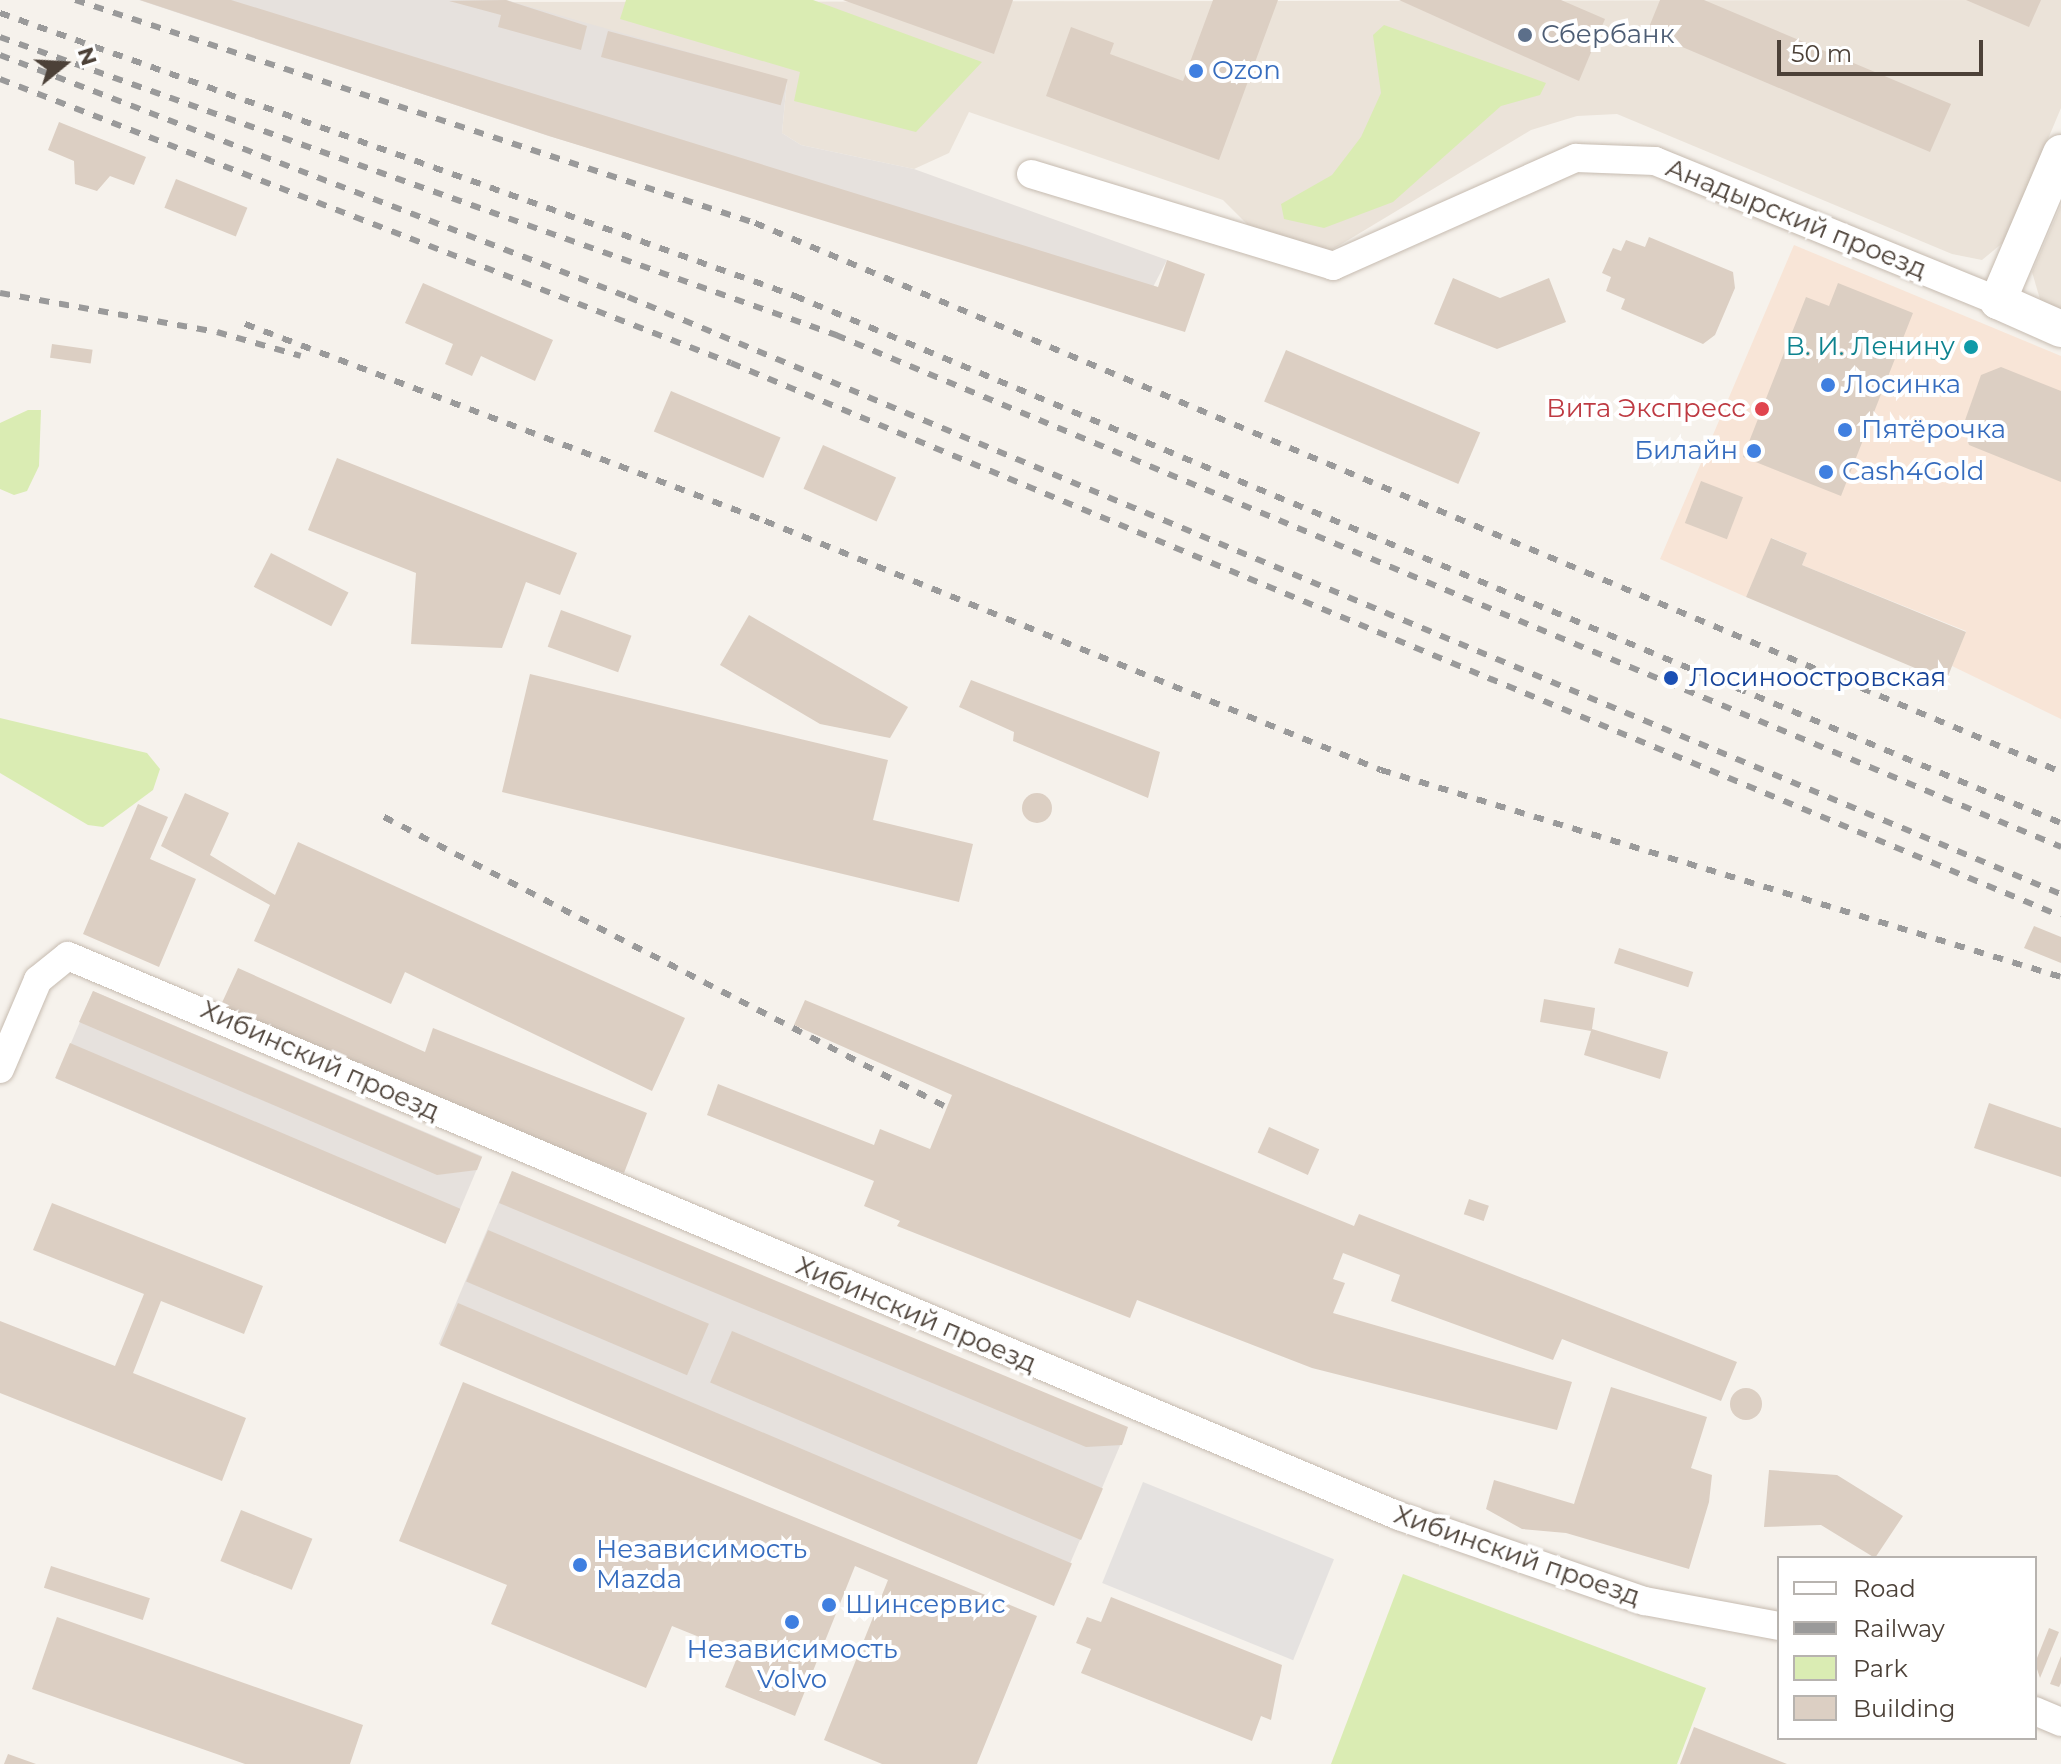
<!DOCTYPE html>
<meta charset="utf-8">
<style>
body{margin:0}
#map{position:relative;width:2061px;height:1764px;overflow:hidden;background:#f6f2ec;font-family:Montserrat,sans-serif}
div>[style]{position:absolute}
[style*='--x']{left:calc(var(--x)*1px);top:calc(var(--y)*1px);width:calc(var(--w)*1px);rotate:calc(var(--a)*1deg)}
.residential>*{inset:0;background:#ebe3d9}
.commercial>*{inset:0;background:#f8e5d7}
.industrial>*{inset:0;background:#e6e1dd;transform-origin:0 0}
.green>*{inset:0;background:#daecb3}
.parking>*{inset:0;background:#e5e2e0;transform-origin:0 0}
.building>*{inset:0;background:#dccfc3;transform-origin:0 0}
.round{border-radius:50%}
.roads{filter:drop-shadow(0 0 2px #c6bbb0) drop-shadow(0 0 2px #c6bbb0)}
.minor>*{height:28px;margin:-14px;padding:0 14px;transform-origin:14px;border-radius:14px;background:#fff}
.tertiary>*{height:36px;margin:-18px;padding:0 18px;transform-origin:18px;border-radius:18px;background:#fff}
.rail>*{height:6px;margin-top:-3px;transform-origin:0;background:repeating-linear-gradient(90deg,#9a9a9a 0 10px,transparent 0 20px)}
.dots>*{width:22px;height:22px;translate:-50% -50%;box-sizing:border-box;border:4px solid #fff;border-radius:50%}
span{translate:-50% -50%;white-space:nowrap;text-align:center;line-height:1.15;-webkit-text-stroke:8px #fff;paint-order:stroke}
.service-label{font-size:26px;color:#4e5e75}
.left{translate:0 -50%;text-align:left}
.shop-label{font-size:26px;color:#366cbe}
.right{translate:-100% -50%;text-align:right}
.street-label{font-size:26px;color:#4c4138}
.culture-label{font-size:26px;color:#0d838f}
.health-label{font-size:26px;color:#be3a42}
.transit-label{font-size:26px;color:#164399}
.legend{position:absolute;left:1777px;top:1556px;width:260px;height:184px;box-sizing:border-box;background:#fff;border:2px solid #b7b3af;margin:0;padding:10px 14px;list-style:none;font-size:24px;color:#4c4138}
.legend li{display:flex;align-items:center;gap:16px;height:40px}
.legend b{width:40px;border:2px solid #b7b3af}
.north{position:absolute;left:24px;top:24px;width:80px;height:80px;-webkit-text-stroke:6px #fff;paint-order:stroke;rotate:72deg;font-size:22px;font-weight:700;line-height:32px;text-align:center;color:#4c4138}
.north::after{content:'';display:block;margin:auto;width:28px;height:36px;background:#4c4138;clip-path:polygon(50% 0,100% 100%,50% 72%,0 100%)}
.scale{position:absolute;left:1777px;top:40px;width:206px;height:36px;box-sizing:border-box;border:4px solid #4c4138;border-top:0;padding-left:10px;font-size:24px;line-height:28px;white-space:nowrap;color:#4c4138;-webkit-text-stroke:6px #fff;paint-order:stroke}
</style>
<div id="map">
<div class="residential">
<i style="clip-path:polygon(2061px 0,2061px 108px,2005px 241px,1982px 260px,1952px 254px,1617px 114px,1577px 116px,1531px 130px,1330px 251px,1250px 227px,1223px 200px,969px 112px,949px 153px,914px 169px,801px 145px,782px 133px,787px 81px,505px 2px)"></i>
<i style="clip-path:polygon(2061px 205px,2061px 314px,2042px 306px,2032px 272px)"></i>
</div>
<div class="commercial">
<i style="clip-path:polygon(1794px 245px,2061px 356px,2061px 719px,1952px 666px,1966px 631px,1802px 565px,1807px 553px,1772px 538px,1746px 597px,1660px 559px)"></i>
</div>
<div class="industrial">
<i style="clip-path:polygon(139px 0,506px 0,787px 80px,782px 133px,801px 145px,914px 169px,1167px 260px,1139px 314px,549px 136px)"></i>
<i style="left:93px;top:991px;width:423px;height:95px;rotate:23deg"></i>
<i style="left:512px;top:1171px;width:667px;height:188px;rotate:23deg"></i>
</div>
<div class="green">
<i style="clip-path:polygon(626px 0,813px 0,982px 62px,916px 132px,794px 101px,800px 72px,620px 19px)"></i>
<i style="clip-path:polygon(1384px 25px,1546px 83px,1540px 95px,1501px 106px,1393px 202px,1324px 228px,1284px 219px,1281px 204px,1332px 175px,1361px 137px,1381px 93px,1373px 35px)"></i>
<i style="clip-path:polygon(28px 410px,41px 410px,39px 466px,27px 491px,14px 495px,0 489px,0 423px)"></i>
<i style="clip-path:polygon(0 718px,147px 753px,160px 769px,153px 790px,103px 827px,88px 825px,0 773px)"></i>
<i style="clip-path:polygon(1403px 1574px,1706px 1688px,1677px 1764px,1331px 1764px)"></i>
</div>
<div class="parking">
<i style="left:1143px;top:1482px;width:206px;height:109px;rotate:22deg"></i>
</div>
<div class="building">
<i style="clip-path:polygon(140px 0,231px 0,1158px 287px,1167px 260px,1205px 274px,1185px 332px,549px 136px)"></i>
<i style="clip-path:polygon(843px 0,1013px 0,994px 54px)"></i>
<i style="clip-path:polygon(1213px 0,1278px 0,1219px 160px,1046px 96px,1071px 27px,1114px 43px,1110px 54px,1183px 81px)"></i>
<i style="clip-path:polygon(1399px 0,1561px 0,1605px 19px,1579px 81px)"></i>
<i style="clip-path:polygon(1660px 0,1704px 0,1951px 104px,1930px 152px,1647px 32px)"></i>
<i style="clip-path:polygon(1966px 0,2041px 0,2029px 27px)"></i>
<i style="clip-path:polygon(449px 1px,506px 0,587px 26px,581px 50px,498px 27px,501px 15px)"></i>
<i style="left:608px;top:31px;width:186px;height:27px;rotate:15deg"></i>
<i style="clip-path:polygon(59px 122px,146px 157px,134px 185px,110px 176px,97px 191px,75px 184px,74px 161px,48px 150px)"></i>
<i style="left:176px;top:179px;width:77px;height:31px;rotate:22deg"></i>
<i style="clip-path:polygon(1649px 237px,1733px 272px,1735px 288px,1715px 335px,1703px 344px,1621px 309px,1625px 299px,1606px 291px,1611px 277px,1602px 273px,1613px 248px,1621px 251px,1626px 240px,1645px 247px)"></i>
<i style="clip-path:polygon(1453px 278px,1500px 298px,1549px 278px,1566px 322px,1497px 349px,1434px 324px)"></i>
<i style="clip-path:polygon(423px 283px,553px 340px,535px 381px,481px 356px,472px 376px,445px 364px,453px 344px,405px 323px)"></i>
<i style="clip-path:polygon(1838px 283px,1913px 313px,1841px 496px,1743px 457px,1806px 297px,1829px 306px)"></i>
<i style="left:52px;top:344px;width:41px;height:14px;rotate:8deg"></i>
<i style="left:1286px;top:350px;width:211px;height:56px;rotate:23deg"></i>
<i style="clip-path:polygon(2001px 367px,2061px 391px,2061px 482px,1969px 445px,1963px 426px,1981px 375px)"></i>
<i style="left:671px;top:391px;width:119px;height:44px;rotate:23deg"></i>
<i style="left:823px;top:445px;width:80px;height:48px;rotate:24deg"></i>
<i style="clip-path:polygon(337px 458px,577px 553px,560px 595px,526px 582px,502px 648px,411px 644px,416px 573px,308px 530px)"></i>
<i style="left:1701px;top:481px;width:45px;height:45px;rotate:21deg"></i>
<i style="clip-path:polygon(1771px 538px,1807px 553px,1802px 565px,1966px 632px,1946px 681px,1746px 597px)"></i>
<i style="left:271px;top:553px;width:87px;height:38px;rotate:27deg"></i>
<i style="left:561px;top:610px;width:75px;height:39px;rotate:20deg"></i>
<i style="clip-path:polygon(749px 615px,908px 707px,890px 738px,820px 724px,720px 665px)"></i>
<i style="clip-path:polygon(530px 674px,888px 760px,873px 820px,973px 844px,959px 902px,502px 792px)"></i>
<i style="clip-path:polygon(971px 680px,1160px 752px,1148px 798px,1013px 741px,1014px 732px,959px 707px)"></i>
<i class="round" style="left:1022px;top:793px;width:30px;height:30px"></i>
<i style="clip-path:polygon(185px 793px,229px 813px,210px 855px,275px 895px,298px 842px,685px 1018px,652px 1091px,405px 972px,391px 1004px,254px 941px,270px 905px,161px 846px)"></i>
<i style="clip-path:polygon(138px 804px,168px 817px,150px 859px,196px 879px,159px 967px,83px 934px)"></i>
<i style="clip-path:polygon(2034px 926px,2061px 937px,2061px 963px,2024px 948px)"></i>
<i style="left:1619px;top:948px;width:78px;height:16px;rotate:18deg"></i>
<i style="clip-path:polygon(238px 968px,425px 1052px,433px 1028px,647px 1113px,624px 1173px,407px 1092px,220px 1007px)"></i>
<i style="clip-path:polygon(93px 991px,482px 1157px,477px 1170px,437px 1175px,79px 1022px)"></i>
<i style="clip-path:polygon(1544px 999px,1595px 1008px,1592px 1029px,1668px 1052px,1660px 1079px,1584px 1055px,1591px 1031px,1540px 1022px)"></i>
<i style="clip-path:polygon(805px 1000px,1354px 1226px,1359px 1214px,1737px 1362px,1721px 1401px,1562px 1339px,1553px 1360px,1391px 1301px,1400px 1275px,1343px 1253px,1333px 1279px,1345px 1283px,1333px 1313px,1572px 1382px,1557px 1430px,1312px 1368px,1137px 1300px,1130px 1318px,897px 1226px,900px 1221px,864px 1206px,874px 1181px,707px 1115px,718px 1084px,874px 1145px,880px 1129px,930px 1149px,952px 1095px,794px 1025px)"></i>
<i style="left:70px;top:1043px;width:424px;height:38px;rotate:23deg"></i>
<i style="clip-path:polygon(1989px 1103px,2061px 1128px,2061px 1177px,1974px 1148px)"></i>
<i style="left:1269px;top:1127px;width:55px;height:28px;rotate:24deg"></i>
<i style="clip-path:polygon(512px 1171px,1128px 1427px,1122px 1445px,1086px 1447px,499px 1203px)"></i>
<i style="left:1469px;top:1199px;width:21px;height:16px;rotate:19deg"></i>
<i style="clip-path:polygon(52px 1203px,263px 1286px,244px 1334px,161px 1301px,133px 1373px,246px 1418px,222px 1481px,0 1393px,0 1321px,115px 1366px,144px 1294px,33px 1250px)"></i>
<i style="left:488px;top:1230px;width:240px;height:56px;rotate:23deg"></i>
<i style="left:458px;top:1303px;width:667px;height:46px;rotate:23deg"></i>
<i style="left:732px;top:1331px;width:403px;height:56px;rotate:23deg"></i>
<i style="clip-path:polygon(463px 1382px,1037px 1616px,977px 1764px,882px 1764px,824px 1740px,888px 1580px,855px 1566px,795px 1716px,725px 1687px,739px 1653px,672px 1626px,646px 1688px,491px 1624px,507px 1585px,399px 1541px)"></i>
<i style="clip-path:polygon(1611px 1387px,1707px 1417px,1691px 1468px,1712px 1475px,1709px 1502px,1689px 1569px,1566px 1533px,1522px 1529px,1486px 1509px,1494px 1480px,1574px 1504px)"></i>
<i class="round" style="left:1730px;top:1388px;width:32px;height:32px"></i>
<i style="clip-path:polygon(1769px 1470px,1837px 1475px,1903px 1516px,1875px 1558px,1821px 1525px,1764px 1527px)"></i>
<i style="left:241px;top:1510px;width:77px;height:55px;rotate:22deg"></i>
<i style="left:51px;top:1566px;width:104px;height:23px;rotate:18deg"></i>
<i style="clip-path:polygon(1111px 1597px,1282px 1665px,1271px 1720px,1261px 1716px,1252px 1741px,1081px 1673px,1091px 1649px,1076px 1643px,1087px 1617px,1101px 1622px)"></i>
<i style="clip-path:polygon(57px 1617px,363px 1725px,350px 1764px,245px 1764px,32px 1689px)"></i>
<i style="clip-path:polygon(2049px 1628px,2059px 1632px,2040px 1678px,2035px 1663px)"></i>
<i style="clip-path:polygon(2061px 1656px,2061px 1683px,2059px 1687px,2050px 1684px)"></i>
<i style="clip-path:polygon(1694px 1727px,1787px 1764px,1680px 1764px)"></i>
<i style="clip-path:polygon(8px 1754px,36px 1764px,4px 1764px)"></i>
</div>
<div class="roads">
<div class="minor">
<i style="--x:1031;--y:174;--w:316;--a:16.9"></i>
<i style="--x:1333;--y:266;--w:266;--a:-24"></i>
<i style="--x:1576;--y:158;--w:79;--a:2.2"></i>
<i style="--x:1655;--y:161;--w:370;--a:22.2"></i>
<i style="--x:0;--y:1069;--w:97;--a:-66.9"></i>
<i style="--x:38;--y:980;--w:38;--a:-39"></i>
<i style="--x:68;--y:956;--w:1444;--a:22.82"></i>
<i style="--x:1399;--y:1516;--w:260;--a:19.1"></i>
<i style="--x:1645;--y:1601;--w:136;--a:10.6"></i>
<i style="--x:2035;--y:1711;--w:28;--a:23"></i>
</div>
<div class="tertiary">
<i style="--x:2061;--y:153;--w:161;--a:113.1"></i>
<i style="--x:1998;--y:301;--w:69;--a:24"></i>
</div>
</div>
<div class="rail">
<i style="--x:75;--y:0;--w:716;--a:18.16"></i>
<i style="--x:755;--y:223;--w:1417;--a:22.8"></i>
<i style="--x:0;--y:13;--w:844;--a:19.59"></i>
<i style="--x:795;--y:296;--w:1371;--a:22.6"></i>
<i style="--x:0;--y:37;--w:888;--a:19.62"></i>
<i style="--x:836;--y:335;--w:1328;--a:22.68"></i>
<i style="--x:0;--y:55;--w:673;--a:21.07"></i>
<i style="--x:628;--y:297;--w:1552;--a:22.62"></i>
<i style="--x:0;--y:79;--w:784;--a:21.23"></i>
<i style="--x:731;--y:363;--w:1440;--a:22.58"></i>
<i style="--x:0;--y:293;--w:220;--a:10.2"></i>
<i style="--x:217;--y:332;--w:87;--a:15.9"></i>
<i style="--x:245;--y:324;--w:556;--a:20.75"></i>
<i style="--x:765;--y:521;--w:664;--a:22.01"></i>
<i style="--x:1381;--y:770;--w:711;--a:16.93"></i>
<i style="--x:384;--y:817;--w:632;--a:27.29"></i>
</div>
<div class="dots">
<i style="left:1525px;top:35px;background:#5c6f8a"></i>
<i style="left:1196px;top:71px;background:#3f7fe0"></i>
<i style="left:1971px;top:347px;background:#0f9aa8"></i>
<i style="left:1828px;top:385px;background:#3f7fe0"></i>
<i style="left:1762px;top:409px;background:#e0444e"></i>
<i style="left:1845px;top:430px;background:#3f7fe0"></i>
<i style="left:1754px;top:451px;background:#3f7fe0"></i>
<i style="left:1826px;top:472px;background:#3f7fe0"></i>
<i style="left:1671px;top:678px;background:#1a4fb4"></i>
<i style="left:580px;top:1565px;background:#3f7fe0"></i>
<i style="left:829px;top:1605px;background:#3f7fe0"></i>
<i style="left:792px;top:1622px;background:#3f7fe0"></i>
</div>
<div class="service-label">
<span class="left" style="left:1541px;top:35px">Сбербанк</span>
</div>
<div class="shop-label">
<span class="left" style="left:1212px;top:71px">Ozon</span>
<span class="left" style="left:1844px;top:385px">Лосинка</span>
<span class="left" style="left:1861px;top:430px">Пятёрочка</span>
<span class="right" style="left:1738px;top:451px">Билайн</span>
<span class="left" style="left:1842px;top:472px">Cash4Gold</span>
<span class="left" style="left:596px;top:1565px">Независимость<br>Mazda</span>
<span class="left" style="left:845px;top:1605px">Шинсервис</span>
<span style="left:792px;top:1665px">Независимость<br>Volvo</span>
</div>
<div class="street-label">
<span style="left:1796px;top:219px;rotate:22deg">Анадырский проезд</span>
<span style="left:320px;top:1061px;rotate:24deg">Хибинский проезд</span>
<span style="left:916px;top:1315px;rotate:23deg">Хибинский проезд</span>
<span style="left:1517px;top:1556px;rotate:19deg">Хибинский проезд</span>
</div>
<div class="culture-label">
<span class="right" style="left:1955px;top:347px">В. И. Ленину</span>
</div>
<div class="health-label">
<span class="right" style="left:1746px;top:409px">Вита Экспресс</span>
</div>
<div class="transit-label">
<span class="left" style="left:1689px;top:678px">Лосиноостровская</span>
</div>
<ul class="legend">
<li><b style="height:10px;background:#fff"></b>Road</li>
<li><b style="height:10px;background:#9a9a9a"></b>Railway</li>
<li><b style="height:22px;background:#daecb3"></b>Park</li>
<li><b style="height:22px;background:#dccfc3"></b>Building</li>
</ul>
<div class="north">N</div>
<div class="scale">50 m</div>
</div>
